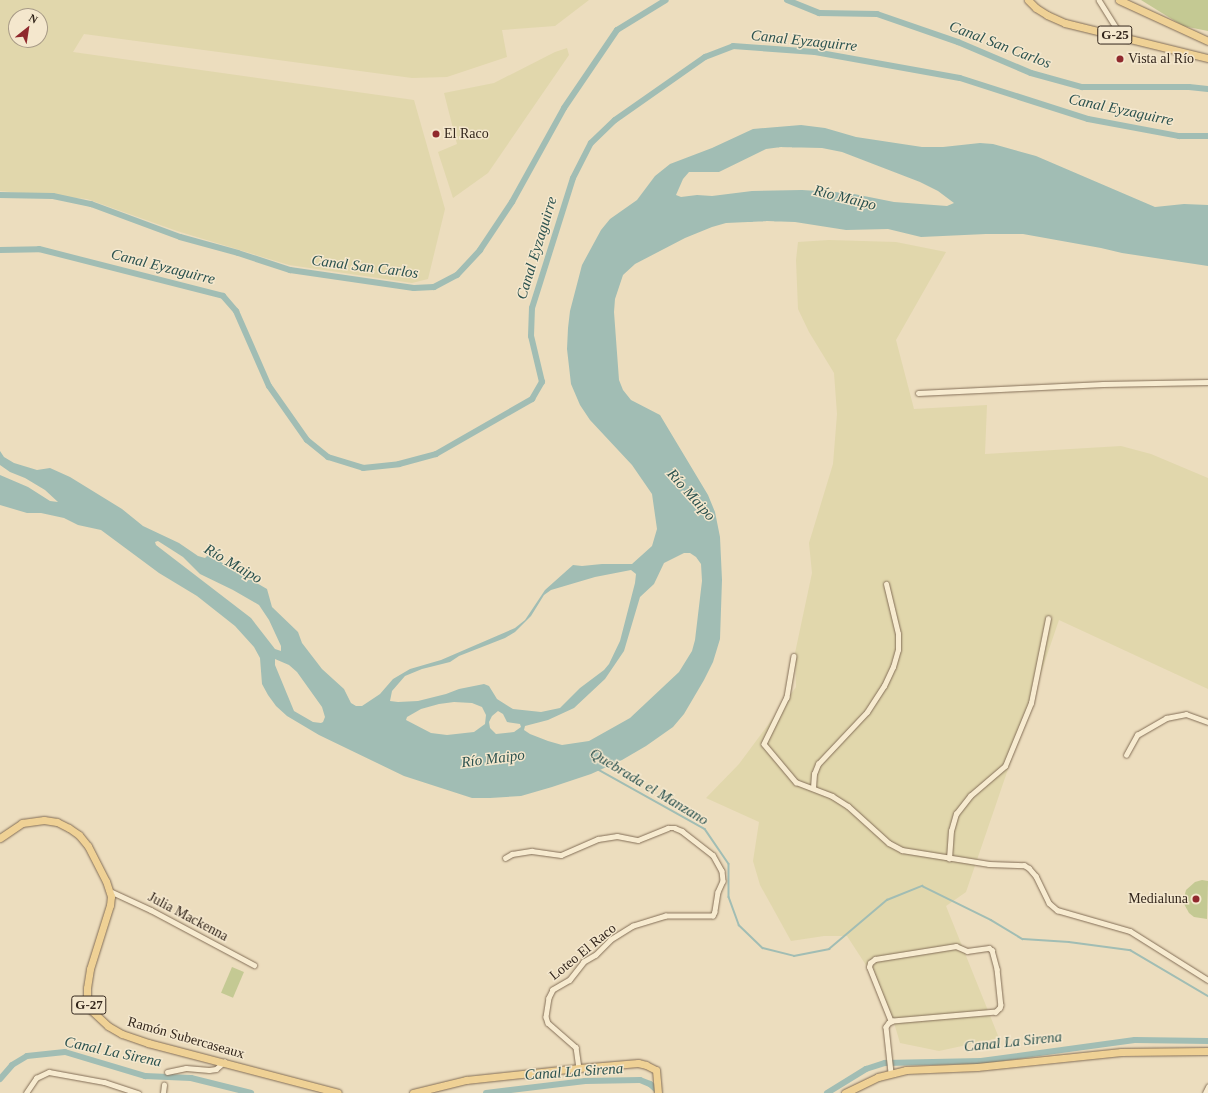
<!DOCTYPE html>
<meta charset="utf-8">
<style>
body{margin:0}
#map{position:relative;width:1208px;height:1093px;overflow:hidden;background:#ecddbe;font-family:Georgia,serif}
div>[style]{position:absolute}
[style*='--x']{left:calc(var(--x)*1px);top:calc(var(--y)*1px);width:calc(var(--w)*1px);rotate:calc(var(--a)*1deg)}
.farmland>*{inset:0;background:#e1d7ac}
.green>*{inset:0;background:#c4c993;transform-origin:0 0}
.water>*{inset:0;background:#a1bdb4}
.stream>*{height:1.5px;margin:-0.75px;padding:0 0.75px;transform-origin:0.75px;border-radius:0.75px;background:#a1bdb4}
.canal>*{height:6px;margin:-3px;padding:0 3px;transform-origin:3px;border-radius:3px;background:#a1bdb4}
.roads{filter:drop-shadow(0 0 1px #836e57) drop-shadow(0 0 1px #836e57)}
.street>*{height:4.5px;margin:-2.25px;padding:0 2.25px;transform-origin:2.25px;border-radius:2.25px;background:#f7ebd0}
.primary>*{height:7px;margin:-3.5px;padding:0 3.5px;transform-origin:3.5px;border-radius:3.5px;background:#efd195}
.dots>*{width:11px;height:11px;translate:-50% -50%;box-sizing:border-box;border:2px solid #f4e7cd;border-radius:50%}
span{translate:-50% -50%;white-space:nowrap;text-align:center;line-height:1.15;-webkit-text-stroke:3px #f4e7cd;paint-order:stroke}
.shield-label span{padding:1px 3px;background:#f4e7cd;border:1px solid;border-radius:3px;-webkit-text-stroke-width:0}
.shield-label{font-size:13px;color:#33261c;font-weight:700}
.poi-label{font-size:14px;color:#33261c}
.left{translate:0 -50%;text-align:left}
.right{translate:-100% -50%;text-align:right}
.street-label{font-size:14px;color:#33261c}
.water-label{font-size:15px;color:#2b524f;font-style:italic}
.north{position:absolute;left:8px;top:8px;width:40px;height:40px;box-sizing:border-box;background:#f4e7cd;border:1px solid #a79a86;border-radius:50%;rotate:30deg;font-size:11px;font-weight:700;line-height:16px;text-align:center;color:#33261c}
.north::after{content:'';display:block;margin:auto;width:14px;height:18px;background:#90292d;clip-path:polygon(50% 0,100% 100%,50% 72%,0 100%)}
</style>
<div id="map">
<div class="farmland">
<i style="clip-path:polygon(evenodd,0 0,589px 0,555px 26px,502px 30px,507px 57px,447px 77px,412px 78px,84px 34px,73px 52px,414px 100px,445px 209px,428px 279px,412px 283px,289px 265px,177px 231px,87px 199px,0 191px,0 0,16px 16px,40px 16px,40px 40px,16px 40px,16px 16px)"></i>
<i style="clip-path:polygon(567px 48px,569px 55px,488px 173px,453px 198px,438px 152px,457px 144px,444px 93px,494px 83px,555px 52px)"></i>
<i style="clip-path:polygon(829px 240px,896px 242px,946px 252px,896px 340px,914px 409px,987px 405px,985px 454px,1121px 446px,1151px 454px,1208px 478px,1208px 689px,1059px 620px,966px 892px,946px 906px,999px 1038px,939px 1051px,900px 1043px,892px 1016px,877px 982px,847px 936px,824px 936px,791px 941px,760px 885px,753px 861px,759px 822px,706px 798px,739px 764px,796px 687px,795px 653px,812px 573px,809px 543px,833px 464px,837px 414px,834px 373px,809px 332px,798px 309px,796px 260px,798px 242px)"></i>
</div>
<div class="green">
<i style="clip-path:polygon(1141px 0,1208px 0,1208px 31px,1183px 26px)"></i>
<i style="clip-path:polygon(1202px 880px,1208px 881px,1207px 919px,1194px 917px,1189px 913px,1183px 902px,1186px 890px,1195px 882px)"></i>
<i style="left:232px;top:967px;width:13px;height:28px;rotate:23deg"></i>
</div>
<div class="water">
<i style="clip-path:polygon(evenodd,801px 125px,825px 128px,856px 137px,922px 147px,943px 147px,980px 143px,993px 144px,1036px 156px,1155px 207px,1184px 204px,1208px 205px,1208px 266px,1122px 253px,1101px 248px,1023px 234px,986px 234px,921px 237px,888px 229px,846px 230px,795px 222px,767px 221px,726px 223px,712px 227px,685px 238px,635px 264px,623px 275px,615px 299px,614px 312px,619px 380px,623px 390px,631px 400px,660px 415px,708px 495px,715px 512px,720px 537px,722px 580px,720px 639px,713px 662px,704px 680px,684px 714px,673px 727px,646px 746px,622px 760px,591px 774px,552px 787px,521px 796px,490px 798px,472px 798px,404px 776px,319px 735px,287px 716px,276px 706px,268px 695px,262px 684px,260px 658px,254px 647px,235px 626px,197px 596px,159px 573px,101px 530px,78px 525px,64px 518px,41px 513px,27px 513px,0 505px,0 475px,28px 487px,50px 501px,58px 502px,45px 490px,25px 478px,10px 472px,0 465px,0 451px,4px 457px,14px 463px,37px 470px,50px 468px,70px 477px,122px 509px,143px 526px,179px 543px,198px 556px,205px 558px,211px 552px,216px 551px,219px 561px,267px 589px,272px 607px,298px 632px,302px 643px,322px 669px,344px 689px,351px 703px,356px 706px,362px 706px,380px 694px,393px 679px,410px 669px,441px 660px,515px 628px,525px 620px,545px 590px,573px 565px,582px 566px,602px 564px,632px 564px,652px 546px,657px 529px,652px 494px,632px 465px,590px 420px,580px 405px,571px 384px,567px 349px,568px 328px,570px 311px,582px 265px,601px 230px,610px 219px,637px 200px,655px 176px,670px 164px,712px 148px,753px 129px,801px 125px,781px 147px,822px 148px,842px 152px,920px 182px,938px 191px,954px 203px,947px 206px,894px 202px,849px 193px,802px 190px,752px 191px,712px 196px,697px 195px,681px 197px,676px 195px,683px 179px,689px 172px,719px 172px,766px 149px,781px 147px,801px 125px,158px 541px,183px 557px,200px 574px,233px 590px,259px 605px,269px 620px,281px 646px,281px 651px,275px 649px,251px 618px,156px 545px,155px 542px,158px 541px,801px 125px,684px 553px,690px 553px,696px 557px,701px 564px,702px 581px,695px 640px,692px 651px,679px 672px,630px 718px,589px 741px,562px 745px,548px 741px,530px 734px,524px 730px,525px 726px,548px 720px,574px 708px,605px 679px,624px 651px,640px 597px,654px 584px,664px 563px,684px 553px,801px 125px,631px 570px,636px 574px,635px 583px,620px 641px,609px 664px,604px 670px,580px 688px,560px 708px,541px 712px,513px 709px,497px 699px,489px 686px,484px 684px,459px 689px,446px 694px,418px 701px,398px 702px,390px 701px,392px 691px,405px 676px,422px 669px,450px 662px,459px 656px,505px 638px,515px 632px,531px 616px,544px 595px,551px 590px,595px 577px,631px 570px,801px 125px,275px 659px,289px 665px,297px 672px,322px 707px,325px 717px,323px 722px,321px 723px,313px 722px,294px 711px,275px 665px,275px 659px,801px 125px,454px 702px,472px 703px,482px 707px,486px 715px,485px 724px,474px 732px,447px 735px,431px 733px,406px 720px,407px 717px,421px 709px,439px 704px,454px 702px,801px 125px,498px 711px,503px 714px,507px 722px,520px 724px,521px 727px,514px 732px,496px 734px,490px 728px,489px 722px,492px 716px,498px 711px)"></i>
</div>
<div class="stream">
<i style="--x:599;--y:770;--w:121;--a:29.1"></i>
<i style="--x:705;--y:829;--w:42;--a:55.6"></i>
<i style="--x:729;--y:864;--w:33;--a:90"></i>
<i style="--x:729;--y:897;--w:30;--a:70"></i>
<i style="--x:739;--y:925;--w:33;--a:44"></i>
<i style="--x:763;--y:948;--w:32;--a:14"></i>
<i style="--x:794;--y:956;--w:36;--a:-11"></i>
<i style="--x:829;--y:949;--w:76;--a:-40.2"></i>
<i style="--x:887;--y:900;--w:38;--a:-22"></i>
<i style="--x:922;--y:886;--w:77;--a:26.2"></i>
<i style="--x:991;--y:920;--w:37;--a:31"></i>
<i style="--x:1023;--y:939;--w:46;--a:3.7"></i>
<i style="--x:1069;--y:942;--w:62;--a:7.5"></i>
<i style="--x:1130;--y:950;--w:91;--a:30.5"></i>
</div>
<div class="canal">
<i style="--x:787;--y:0;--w:35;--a:22"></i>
<i style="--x:819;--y:13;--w:58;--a:1"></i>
<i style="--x:877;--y:14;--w:86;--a:19.1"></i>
<i style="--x:958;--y:42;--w:79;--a:23"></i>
<i style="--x:1031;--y:73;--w:53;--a:15.4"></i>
<i style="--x:1082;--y:87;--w:107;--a:0"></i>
<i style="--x:1189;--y:87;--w:19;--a:6"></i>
<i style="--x:0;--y:195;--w:53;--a:1.1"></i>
<i style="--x:53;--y:196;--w:39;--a:12"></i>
<i style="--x:91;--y:204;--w:95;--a:20.3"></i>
<i style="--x:180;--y:237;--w:60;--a:15.4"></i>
<i style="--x:238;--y:253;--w:55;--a:18.1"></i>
<i style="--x:290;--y:270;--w:125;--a:8.3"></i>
<i style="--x:414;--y:288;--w:20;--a:-3"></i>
<i style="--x:434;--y:287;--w:26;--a:-28"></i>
<i style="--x:457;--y:275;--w:34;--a:-47"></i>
<i style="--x:480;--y:250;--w:58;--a:-56.3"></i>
<i style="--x:512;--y:202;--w:107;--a:-61"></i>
<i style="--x:564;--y:108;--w:94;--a:-55.8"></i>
<i style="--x:617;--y:30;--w:57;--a:-31.5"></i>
<i style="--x:0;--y:250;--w:39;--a:-1"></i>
<i style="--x:39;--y:249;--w:190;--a:14.3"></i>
<i style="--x:223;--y:296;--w:20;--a:49"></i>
<i style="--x:236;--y:311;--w:82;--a:66.3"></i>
<i style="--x:269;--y:386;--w:66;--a:54.9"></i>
<i style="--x:307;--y:440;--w:27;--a:39"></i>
<i style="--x:328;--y:457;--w:37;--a:17"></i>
<i style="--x:363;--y:468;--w:36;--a:-6"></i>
<i style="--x:399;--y:464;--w:38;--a:-15"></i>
<i style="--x:436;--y:454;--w:111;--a:-29.8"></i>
<i style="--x:532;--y:399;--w:20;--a:-60"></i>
<i style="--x:542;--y:382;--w:47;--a:-103.4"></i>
<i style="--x:531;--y:336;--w:28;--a:-88"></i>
<i style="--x:532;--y:308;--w:136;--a:-72.5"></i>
<i style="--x:573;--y:178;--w:39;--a:-63"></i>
<i style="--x:591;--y:143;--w:33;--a:-44"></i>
<i style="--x:615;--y:120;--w:110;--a:-35"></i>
<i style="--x:705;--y:57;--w:30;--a:-21"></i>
<i style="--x:733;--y:46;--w:82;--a:4.2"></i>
<i style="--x:815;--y:52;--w:147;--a:10.2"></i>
<i style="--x:960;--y:78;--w:134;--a:17.8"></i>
<i style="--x:1088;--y:119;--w:93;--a:10.6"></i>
<i style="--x:1179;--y:136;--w:29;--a:0"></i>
<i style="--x:0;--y:1079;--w:18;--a:-49"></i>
<i style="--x:12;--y:1065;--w:17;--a:-31"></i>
<i style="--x:27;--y:1056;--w:38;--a:-6"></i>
<i style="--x:65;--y:1052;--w:84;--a:16.7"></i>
<i style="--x:145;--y:1076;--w:46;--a:2.5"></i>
<i style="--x:191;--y:1078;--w:62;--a:14"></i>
<i style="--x:486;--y:1093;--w:100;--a:-6.9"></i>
<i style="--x:585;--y:1081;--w:55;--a:-1"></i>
<i style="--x:640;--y:1080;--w:11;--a:22"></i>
<i style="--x:650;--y:1084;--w:12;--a:42"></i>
<i style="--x:827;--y:1093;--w:46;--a:-31.6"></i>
<i style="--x:866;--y:1069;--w:20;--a:-18"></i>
<i style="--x:885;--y:1063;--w:96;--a:-1.2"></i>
<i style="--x:981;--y:1061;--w:155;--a:-7.8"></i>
<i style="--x:1135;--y:1040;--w:73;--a:0.8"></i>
</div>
<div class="roads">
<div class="street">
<i style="--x:1099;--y:0;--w:31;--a:58"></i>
<i style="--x:1115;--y:26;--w:9;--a:96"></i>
<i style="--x:918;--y:393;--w:185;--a:-2.8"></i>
<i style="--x:1103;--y:384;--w:105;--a:-1.1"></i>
<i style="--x:794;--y:656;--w:42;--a:99.7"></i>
<i style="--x:787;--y:697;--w:52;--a:116.1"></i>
<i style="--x:764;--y:744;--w:50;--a:49.9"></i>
<i style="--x:796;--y:782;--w:39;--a:21"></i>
<i style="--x:832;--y:796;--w:19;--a:32"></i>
<i style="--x:848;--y:806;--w:55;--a:42.1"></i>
<i style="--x:889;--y:843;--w:15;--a:28"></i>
<i style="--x:902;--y:850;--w:88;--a:9.1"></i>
<i style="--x:989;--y:864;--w:35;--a:2"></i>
<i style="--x:1024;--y:865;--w:6;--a:31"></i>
<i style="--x:1029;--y:868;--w:11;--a:49"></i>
<i style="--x:1036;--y:876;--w:30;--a:64"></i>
<i style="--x:1049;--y:903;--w:11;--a:41"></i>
<i style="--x:1057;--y:910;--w:76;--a:16"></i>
<i style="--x:1130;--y:931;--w:92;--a:32.1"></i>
<i style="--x:1126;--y:755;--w:23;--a:-61"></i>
<i style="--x:1137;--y:735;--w:34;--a:-30"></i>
<i style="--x:1166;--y:718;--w:20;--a:-11"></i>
<i style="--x:1186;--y:714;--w:23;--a:20"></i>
<i style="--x:813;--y:788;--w:14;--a:-86"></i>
<i style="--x:814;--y:774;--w:11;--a:-68"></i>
<i style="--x:818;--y:764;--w:71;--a:-46.7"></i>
<i style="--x:867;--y:712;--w:31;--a:-57"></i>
<i style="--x:884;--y:686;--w:21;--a:-65"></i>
<i style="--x:893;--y:667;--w:18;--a:-74"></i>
<i style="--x:898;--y:650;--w:16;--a:-90"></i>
<i style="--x:898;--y:634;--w:51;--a:-103.5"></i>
<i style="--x:505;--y:858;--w:8;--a:-30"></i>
<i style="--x:512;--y:854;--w:20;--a:-9"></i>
<i style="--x:532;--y:851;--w:29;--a:8"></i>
<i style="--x:561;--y:855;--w:40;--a:-23.4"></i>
<i style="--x:598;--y:839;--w:19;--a:-9"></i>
<i style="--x:617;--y:836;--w:21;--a:11"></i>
<i style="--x:638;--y:840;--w:32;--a:-22"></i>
<i style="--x:668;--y:828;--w:7;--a:0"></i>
<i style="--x:675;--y:828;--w:8;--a:23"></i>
<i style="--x:682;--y:831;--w:39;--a:38"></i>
<i style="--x:713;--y:855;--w:18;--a:61"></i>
<i style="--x:722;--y:871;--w:10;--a:84"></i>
<i style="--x:723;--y:881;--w:12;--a:114"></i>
<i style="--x:718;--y:892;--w:20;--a:99"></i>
<i style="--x:715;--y:912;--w:4;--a:117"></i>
<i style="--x:713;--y:916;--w:47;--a:180"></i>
<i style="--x:666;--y:916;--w:34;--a:163"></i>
<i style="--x:633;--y:926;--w:26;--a:148"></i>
<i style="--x:611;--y:940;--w:21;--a:135"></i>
<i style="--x:596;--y:955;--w:14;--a:150"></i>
<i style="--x:584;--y:962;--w:23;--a:128"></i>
<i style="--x:570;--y:980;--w:20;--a:150"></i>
<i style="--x:553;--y:990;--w:9;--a:117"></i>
<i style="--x:549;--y:998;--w:19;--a:99"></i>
<i style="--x:546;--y:1017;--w:6;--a:72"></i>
<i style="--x:548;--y:1023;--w:37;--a:41"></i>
<i style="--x:576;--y:1047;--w:21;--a:82"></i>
<i style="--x:949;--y:859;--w:28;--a:-86"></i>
<i style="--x:951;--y:831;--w:18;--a:-74"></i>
<i style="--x:956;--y:814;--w:23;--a:-52"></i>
<i style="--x:970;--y:796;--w:46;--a:-40.6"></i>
<i style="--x:1005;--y:766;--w:68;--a:-67.6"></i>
<i style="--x:1031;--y:703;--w:86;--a:-78.6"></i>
<i style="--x:110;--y:891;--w:45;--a:24.9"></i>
<i style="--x:151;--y:910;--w:117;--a:28.1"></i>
<i style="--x:891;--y:1022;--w:59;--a:-111.8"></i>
<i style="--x:869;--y:967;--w:4;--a:-76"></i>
<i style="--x:870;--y:963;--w:6;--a:-39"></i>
<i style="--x:875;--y:959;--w:82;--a:-9.1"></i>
<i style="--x:956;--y:946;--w:12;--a:24"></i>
<i style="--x:967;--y:951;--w:22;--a:-8"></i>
<i style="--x:989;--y:948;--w:4;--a:34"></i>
<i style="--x:992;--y:950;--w:20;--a:75"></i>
<i style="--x:997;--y:969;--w:36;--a:84"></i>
<i style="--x:1001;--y:1005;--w:3;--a:108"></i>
<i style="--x:1000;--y:1008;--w:6;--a:135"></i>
<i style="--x:996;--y:1012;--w:103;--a:175"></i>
<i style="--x:893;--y:1021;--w:4;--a:153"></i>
<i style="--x:889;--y:1023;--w:5;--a:127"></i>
<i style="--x:886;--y:1027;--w:45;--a:83.7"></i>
<i style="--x:167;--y:1072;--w:19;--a:-12"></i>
<i style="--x:186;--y:1068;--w:23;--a:5"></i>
<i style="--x:209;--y:1070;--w:7;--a:-8"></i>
<i style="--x:216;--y:1069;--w:11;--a:-41"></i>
<i style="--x:26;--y:1093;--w:18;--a:-56"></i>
<i style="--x:36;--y:1078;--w:14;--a:-25"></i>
<i style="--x:49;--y:1072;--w:56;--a:10.3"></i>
<i style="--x:104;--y:1082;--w:36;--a:18"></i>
<i style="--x:163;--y:1093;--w:8;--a:-83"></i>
<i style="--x:1205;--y:1093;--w:7;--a:-63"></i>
</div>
<div class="primary">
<i style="--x:1028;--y:0;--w:11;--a:45"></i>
<i style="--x:1036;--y:8;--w:13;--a:32"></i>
<i style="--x:1047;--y:15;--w:20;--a:24"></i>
<i style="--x:1065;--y:23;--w:147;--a:13.8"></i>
<i style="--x:1119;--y:0;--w:98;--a:24.7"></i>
<i style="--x:0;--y:838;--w:27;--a:-34"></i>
<i style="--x:22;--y:823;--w:22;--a:-8"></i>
<i style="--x:44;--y:820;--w:13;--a:9"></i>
<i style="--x:57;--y:822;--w:13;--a:27"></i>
<i style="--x:69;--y:828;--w:12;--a:35"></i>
<i style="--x:79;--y:835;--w:14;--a:51"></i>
<i style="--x:88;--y:846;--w:39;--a:63"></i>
<i style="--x:106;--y:881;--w:16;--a:72"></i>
<i style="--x:111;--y:896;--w:9;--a:96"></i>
<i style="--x:110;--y:905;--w:67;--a:107.4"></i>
<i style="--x:90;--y:969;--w:19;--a:99"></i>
<i style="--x:87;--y:988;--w:10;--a:90"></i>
<i style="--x:87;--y:998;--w:14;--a:69"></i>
<i style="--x:92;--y:1011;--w:22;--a:43"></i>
<i style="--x:108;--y:1026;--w:16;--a:30"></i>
<i style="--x:122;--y:1034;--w:28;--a:19"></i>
<i style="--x:148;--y:1043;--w:196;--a:14.7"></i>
<i style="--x:413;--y:1093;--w:55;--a:-13.8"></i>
<i style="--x:466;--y:1080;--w:114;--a:-6.1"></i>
<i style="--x:579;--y:1068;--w:59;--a:-4.8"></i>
<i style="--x:638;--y:1063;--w:8;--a:14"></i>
<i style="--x:646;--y:1065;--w:11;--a:27"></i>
<i style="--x:656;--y:1070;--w:23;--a:85"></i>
<i style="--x:845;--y:1093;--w:37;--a:-26"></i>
<i style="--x:878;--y:1077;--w:29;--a:-14"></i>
<i style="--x:906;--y:1070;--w:71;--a:-2.4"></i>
<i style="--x:977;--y:1067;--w:145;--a:-5.9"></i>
<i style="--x:1121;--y:1052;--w:87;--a:-0.7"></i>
</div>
</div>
<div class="dots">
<i style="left:1120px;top:59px;background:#90292d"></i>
<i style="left:436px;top:134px;background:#90292d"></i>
<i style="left:1196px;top:899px;background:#90292d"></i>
</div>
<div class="shield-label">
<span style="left:1115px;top:35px">G-25</span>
<span style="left:89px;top:1005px">G-27</span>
</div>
<div class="poi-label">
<span class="left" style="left:1128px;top:59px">Vista al Río</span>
<span class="left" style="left:444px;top:134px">El Raco</span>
<span class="right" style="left:1188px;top:899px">Medialuna</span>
</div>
<div class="street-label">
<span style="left:188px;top:917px;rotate:28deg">Julia Mackenna</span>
<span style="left:583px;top:952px;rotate:-39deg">Loteo El Raco</span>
<span style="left:186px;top:1038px;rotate:16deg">Ramón Subercaseaux</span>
</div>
<div class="water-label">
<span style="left:804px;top:41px;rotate:6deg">Canal Eyzaguirre</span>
<span style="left:1000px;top:45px;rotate:21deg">Canal San Carlos</span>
<span style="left:1121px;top:110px;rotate:12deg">Canal Eyzaguirre</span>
<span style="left:845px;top:198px;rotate:14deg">Río Maipo</span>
<span style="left:537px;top:248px;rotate:-73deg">Canal Eyzaguirre</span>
<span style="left:163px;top:267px;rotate:14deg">Canal Eyzaguirre</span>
<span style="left:365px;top:267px;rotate:7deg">Canal San Carlos</span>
<span style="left:691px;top:495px;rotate:48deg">Río Maipo</span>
<span style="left:233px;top:564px;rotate:30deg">Río Maipo</span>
<span style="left:493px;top:759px;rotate:-7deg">Río Maipo</span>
<span style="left:649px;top:787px;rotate:31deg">Quebrada el Manzano</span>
<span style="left:1013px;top:1042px;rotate:-6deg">Canal La Sirena</span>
<span style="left:113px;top:1052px;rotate:12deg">Canal La Sirena</span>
<span style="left:574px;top:1072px;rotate:-4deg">Canal La Sirena</span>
</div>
<div class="north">N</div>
</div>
